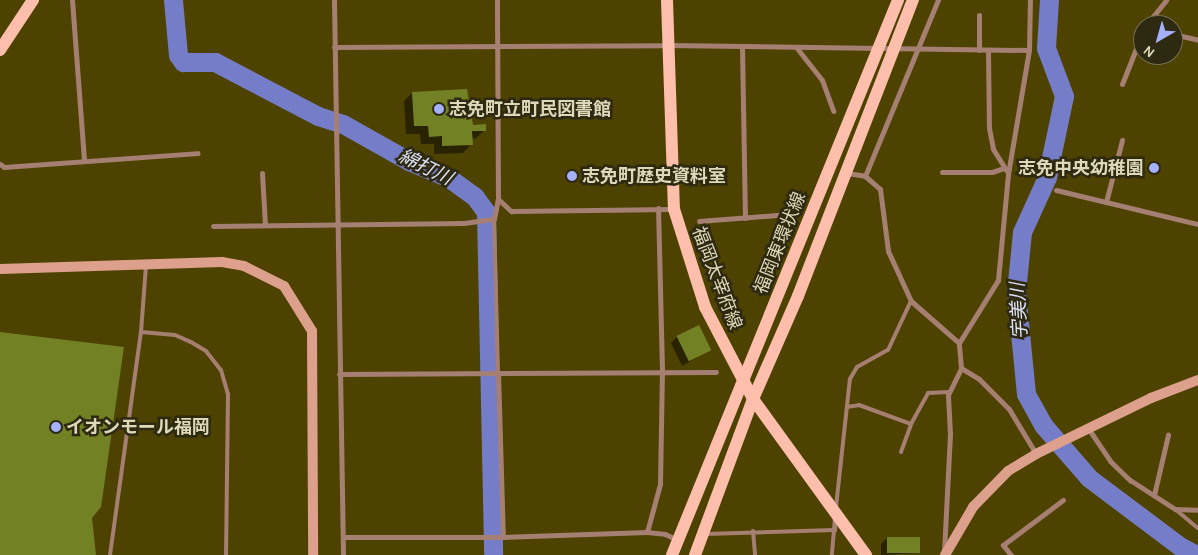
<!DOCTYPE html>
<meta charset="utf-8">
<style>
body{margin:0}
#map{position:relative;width:1198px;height:555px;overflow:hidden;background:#4e4200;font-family:Karla,"Noto Sans JP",sans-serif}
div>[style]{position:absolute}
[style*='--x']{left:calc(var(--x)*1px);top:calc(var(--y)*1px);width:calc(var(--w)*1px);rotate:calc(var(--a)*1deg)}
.shadow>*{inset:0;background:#0007}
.river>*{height:19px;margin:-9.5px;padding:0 9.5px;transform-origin:9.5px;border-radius:9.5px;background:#757dc9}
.building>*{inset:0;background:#738125;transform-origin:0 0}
.lane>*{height:4px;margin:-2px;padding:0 2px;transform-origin:2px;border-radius:2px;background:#a67f73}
.street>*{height:5px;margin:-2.5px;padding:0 2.5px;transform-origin:2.5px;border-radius:2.5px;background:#a67f73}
.secondary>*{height:10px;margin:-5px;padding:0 5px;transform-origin:5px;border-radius:5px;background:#dda08d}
.primary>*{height:12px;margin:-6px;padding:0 6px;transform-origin:6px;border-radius:6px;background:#fdbeab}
.dots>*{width:14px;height:14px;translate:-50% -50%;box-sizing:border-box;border:2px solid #2e2911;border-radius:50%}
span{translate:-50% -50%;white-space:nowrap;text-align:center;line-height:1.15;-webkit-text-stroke:5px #2e2911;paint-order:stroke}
.poi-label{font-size:18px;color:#ded8ba;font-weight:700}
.left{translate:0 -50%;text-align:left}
.right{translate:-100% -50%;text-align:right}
.street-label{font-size:18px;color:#ded8ba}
.water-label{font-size:19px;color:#dfe3f8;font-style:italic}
.north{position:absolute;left:1133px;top:15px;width:50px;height:50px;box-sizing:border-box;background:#2e2911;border:1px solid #746f55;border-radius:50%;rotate:218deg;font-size:14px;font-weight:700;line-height:20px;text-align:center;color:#ded8ba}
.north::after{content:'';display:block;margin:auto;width:18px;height:22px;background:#a6b1fc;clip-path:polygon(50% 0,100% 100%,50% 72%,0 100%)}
</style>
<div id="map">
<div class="shadow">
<i style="clip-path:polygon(412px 93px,472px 126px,485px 130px,476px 138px,471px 139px,471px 144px,463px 153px,434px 154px,434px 144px,421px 144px,420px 134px,406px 134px,404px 101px)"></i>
<i style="clip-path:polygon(677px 337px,710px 350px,682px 366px,671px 343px)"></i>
<i style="clip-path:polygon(887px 538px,919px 553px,881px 555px,881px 544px)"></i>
</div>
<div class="river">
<i style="--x:173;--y:0;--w:55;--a:84.8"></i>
<i style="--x:178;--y:55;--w:9;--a:54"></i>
<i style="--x:183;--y:62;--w:32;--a:0"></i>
<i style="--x:215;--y:62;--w:116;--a:27.7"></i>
<i style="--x:318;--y:116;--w:26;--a:18"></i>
<i style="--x:343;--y:124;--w:76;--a:29.3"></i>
<i style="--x:409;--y:161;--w:43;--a:23"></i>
<i style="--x:449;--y:178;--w:32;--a:36"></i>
<i style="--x:475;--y:197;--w:19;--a:54"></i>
<i style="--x:486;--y:212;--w:343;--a:88.8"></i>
<i style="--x:1049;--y:0;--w:48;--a:93.6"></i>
<i style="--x:1046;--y:48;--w:51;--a:69.4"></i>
<i style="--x:1064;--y:96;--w:83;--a:101.9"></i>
<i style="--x:1047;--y:177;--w:60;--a:114.4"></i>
<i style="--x:1022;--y:232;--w:60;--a:95.7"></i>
<i style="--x:1016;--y:292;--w:102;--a:84.4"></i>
<i style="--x:1026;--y:394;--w:35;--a:61"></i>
<i style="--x:1043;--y:425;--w:70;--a:49"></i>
<i style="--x:1089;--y:478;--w:115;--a:36.9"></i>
<i style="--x:1181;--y:547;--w:18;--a:27"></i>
</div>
<div class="building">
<i style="clip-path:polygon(467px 89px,473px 125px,486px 124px,486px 131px,472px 131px,473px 145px,442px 146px,442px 136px,429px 137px,428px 126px,414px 126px,412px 92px)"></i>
<i style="left:699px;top:325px;width:28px;height:25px;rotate:64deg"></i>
<i style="clip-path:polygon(0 332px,124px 347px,101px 507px,92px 518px,96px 555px,0 555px)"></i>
<i style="left:887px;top:537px;width:33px;height:16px"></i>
</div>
<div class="lane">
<i style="--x:494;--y:219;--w:153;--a:88.5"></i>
<i style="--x:141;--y:332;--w:34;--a:5"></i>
<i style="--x:175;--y:335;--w:17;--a:24"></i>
<i style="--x:191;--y:342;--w:17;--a:31"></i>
<i style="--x:206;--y:351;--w:24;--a:52"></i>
<i style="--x:221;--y:370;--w:25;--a:74"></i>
<i style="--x:228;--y:394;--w:161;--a:90.7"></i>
<i style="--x:847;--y:407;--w:12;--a:-9"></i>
<i style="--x:859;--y:405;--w:55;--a:20.1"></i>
<i style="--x:911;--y:424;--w:35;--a:-61"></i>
<i style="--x:928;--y:393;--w:21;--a:-3"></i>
<i style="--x:901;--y:452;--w:30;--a:-70"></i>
<i style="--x:836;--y:507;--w:129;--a:-83.8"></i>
<i style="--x:850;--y:379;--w:14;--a:-60"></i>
<i style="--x:857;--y:367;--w:35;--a:-29"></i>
<i style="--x:888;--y:350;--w:54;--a:-64.9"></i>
<i style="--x:1175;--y:509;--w:30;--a:40"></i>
<i style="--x:753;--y:531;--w:24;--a:85"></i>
<i style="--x:705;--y:534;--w:129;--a:-1.8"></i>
<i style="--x:834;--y:530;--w:25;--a:95"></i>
<i style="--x:110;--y:555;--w:225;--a:-82.1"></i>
<i style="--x:141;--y:332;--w:66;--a:-85.7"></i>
</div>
<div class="street">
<i style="--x:72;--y:0;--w:161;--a:85.7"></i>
<i style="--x:334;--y:0;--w:555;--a:89.07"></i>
<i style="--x:1146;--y:25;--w:32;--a:-51"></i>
<i style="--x:1173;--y:34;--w:26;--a:13"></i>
<i style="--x:334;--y:47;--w:333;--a:-0.3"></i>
<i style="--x:667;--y:45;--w:362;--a:0.8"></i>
<i style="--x:742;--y:47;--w:171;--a:89"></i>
<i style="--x:796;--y:47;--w:42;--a:51.8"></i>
<i style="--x:822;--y:80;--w:33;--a:70"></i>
<i style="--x:979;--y:50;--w:35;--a:-90"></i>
<i style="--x:988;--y:50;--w:78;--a:89.3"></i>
<i style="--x:989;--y:128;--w:21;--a:79"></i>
<i style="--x:993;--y:149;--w:28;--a:58"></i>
<i style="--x:1122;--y:84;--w:57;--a:-68.4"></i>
<i style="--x:0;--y:164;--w:5;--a:37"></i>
<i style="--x:4;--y:167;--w:194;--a:-4.1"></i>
<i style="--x:942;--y:172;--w:50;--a:0"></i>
<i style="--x:992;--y:172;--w:13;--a:-18"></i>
<i style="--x:262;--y:173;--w:52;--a:86.7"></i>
<i style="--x:847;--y:173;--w:18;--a:9"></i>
<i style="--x:865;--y:176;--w:20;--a:41"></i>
<i style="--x:880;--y:189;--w:63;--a:82.6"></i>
<i style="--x:888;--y:251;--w:55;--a:65.3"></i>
<i style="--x:911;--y:301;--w:64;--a:41.2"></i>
<i style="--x:865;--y:176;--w:191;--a:-67.5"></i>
<i style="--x:1056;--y:190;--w:146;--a:13.5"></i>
<i style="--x:498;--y:199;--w:18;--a:43"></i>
<i style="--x:511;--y:211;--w:162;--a:-0.7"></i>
<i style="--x:1106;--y:202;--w:64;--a:-75.5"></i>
<i style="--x:699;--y:221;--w:90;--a:-4.4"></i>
<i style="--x:213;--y:226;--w:251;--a:-0.7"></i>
<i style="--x:464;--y:223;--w:30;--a:-8"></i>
<i style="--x:494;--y:219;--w:20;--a:-79"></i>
<i style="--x:498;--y:199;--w:199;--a:-90.3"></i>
<i style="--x:961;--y:368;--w:21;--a:31"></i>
<i style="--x:979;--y:379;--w:42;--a:45"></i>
<i style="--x:1009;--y:409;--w:52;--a:59"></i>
<i style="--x:498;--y:372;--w:165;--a:88.3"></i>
<i style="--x:339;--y:374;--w:377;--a:-0.3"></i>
<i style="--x:1088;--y:428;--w:40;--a:56"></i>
<i style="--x:1110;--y:461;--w:28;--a:44"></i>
<i style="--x:1130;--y:480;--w:54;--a:32.8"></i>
<i style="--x:1175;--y:509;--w:23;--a:2"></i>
<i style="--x:1154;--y:495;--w:62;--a:-76.9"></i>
<i style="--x:834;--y:530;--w:15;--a:-86"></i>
<i style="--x:647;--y:532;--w:50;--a:-74.8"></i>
<i style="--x:660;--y:484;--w:114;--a:-89"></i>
<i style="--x:662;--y:370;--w:162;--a:-91.4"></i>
<i style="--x:343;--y:537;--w:160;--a:0"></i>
<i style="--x:503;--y:537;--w:144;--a:-2"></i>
<i style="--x:647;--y:532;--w:18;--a:6"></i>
<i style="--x:665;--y:534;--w:14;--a:25"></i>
<i style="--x:944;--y:552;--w:118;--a:-87.1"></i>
<i style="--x:950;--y:434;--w:39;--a:-93"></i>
<i style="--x:948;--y:395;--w:30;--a:-64"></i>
<i style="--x:961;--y:368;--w:25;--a:-95"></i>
<i style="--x:959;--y:343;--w:74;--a:-58.2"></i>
<i style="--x:998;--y:280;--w:106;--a:-84.6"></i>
<i style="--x:1008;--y:174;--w:126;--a:-80.4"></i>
<i style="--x:1029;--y:50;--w:50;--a:-88.9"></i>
<i style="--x:1011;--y:555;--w:13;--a:-129"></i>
<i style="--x:1003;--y:545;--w:75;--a:-36.9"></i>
</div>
<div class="secondary">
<i style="--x:0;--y:269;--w:222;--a:-1.8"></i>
<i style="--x:222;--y:262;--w:22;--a:10"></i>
<i style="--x:244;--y:266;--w:45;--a:26.6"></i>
<i style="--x:284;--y:286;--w:53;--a:58.1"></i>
<i style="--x:312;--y:331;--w:224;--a:89.7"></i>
<i style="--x:945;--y:555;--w:56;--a:-59.7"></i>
<i style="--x:973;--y:507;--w:50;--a:-45.8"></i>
<i style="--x:1008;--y:471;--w:33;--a:-31"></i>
<i style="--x:1036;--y:454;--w:128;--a:-26"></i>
<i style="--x:1151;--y:398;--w:50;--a:-21"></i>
</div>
<div class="primary">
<i style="--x:667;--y:0;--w:209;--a:88.1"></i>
<i style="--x:674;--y:209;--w:103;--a:72.4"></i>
<i style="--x:705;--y:307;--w:104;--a:62.4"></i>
<i style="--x:753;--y:399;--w:193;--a:54.1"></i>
<i style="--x:0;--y:50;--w:60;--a:-56.6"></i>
<i style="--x:672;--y:555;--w:599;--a:-67.84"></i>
<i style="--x:695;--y:555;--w:166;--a:-69.6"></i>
<i style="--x:753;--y:399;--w:112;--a:-66.4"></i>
<i style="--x:798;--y:296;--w:318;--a:-68.8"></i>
</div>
<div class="dots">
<i style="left:439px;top:109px;background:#a6b1fc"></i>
<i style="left:1154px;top:168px;background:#a6b1fc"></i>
<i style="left:572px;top:176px;background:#a6b1fc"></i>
<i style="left:56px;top:427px;background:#a6b1fc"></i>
</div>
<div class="poi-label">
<span class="left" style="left:449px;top:109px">志免町立町民図書館</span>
<span class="right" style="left:1144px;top:168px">志免中央幼稚園</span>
<span class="left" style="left:582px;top:176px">志免町歴史資料室</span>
<span class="left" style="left:66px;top:427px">イオンモール福岡</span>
</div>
<div class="street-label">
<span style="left:780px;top:243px;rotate:-68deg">福岡東環状線</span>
<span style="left:717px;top:278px;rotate:69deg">福岡太宰府線</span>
</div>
<div class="water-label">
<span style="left:425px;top:168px;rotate:26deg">綿打川</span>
<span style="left:1020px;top:311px;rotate:-93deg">宇美川</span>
</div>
<div class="north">N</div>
</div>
